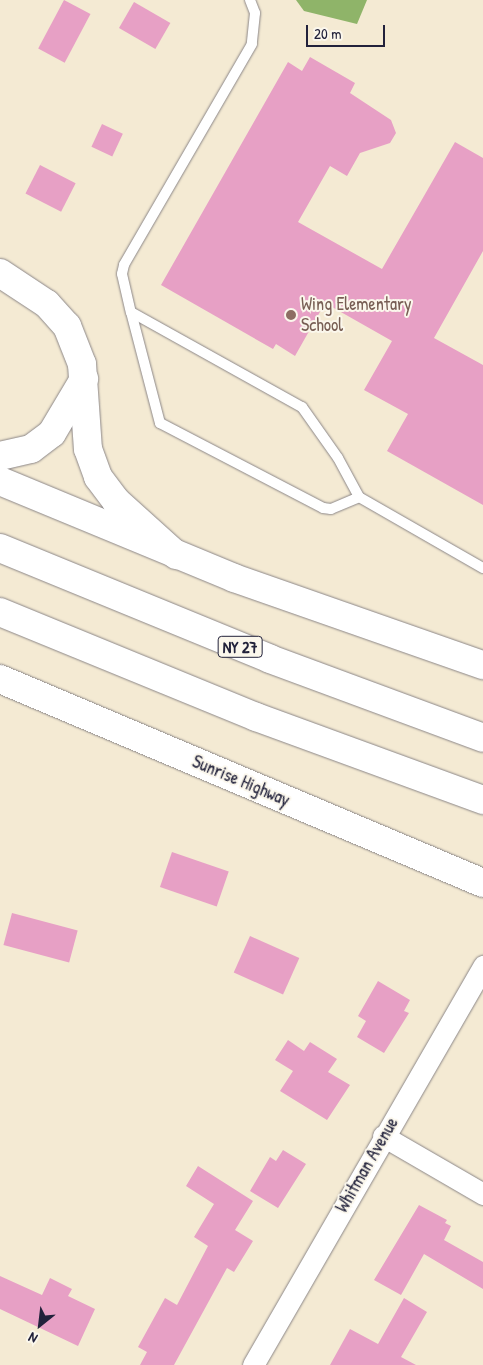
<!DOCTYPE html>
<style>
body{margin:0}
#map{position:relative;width:483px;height:1365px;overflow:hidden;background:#f4ead3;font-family:"Patrick Hand",sans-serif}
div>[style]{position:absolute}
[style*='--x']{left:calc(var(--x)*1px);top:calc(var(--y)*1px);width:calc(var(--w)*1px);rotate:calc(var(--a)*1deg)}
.forest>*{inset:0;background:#8fb469}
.building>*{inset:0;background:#e7a0c5;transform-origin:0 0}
.roads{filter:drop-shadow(0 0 1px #8b8687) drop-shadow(0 0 1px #8b8687)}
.lane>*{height:10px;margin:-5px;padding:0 5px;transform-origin:5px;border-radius:5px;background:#fff}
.street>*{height:21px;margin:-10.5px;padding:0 10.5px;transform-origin:10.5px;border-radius:10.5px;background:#fff}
.secondary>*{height:28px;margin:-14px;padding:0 14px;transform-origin:14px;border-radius:14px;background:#fff}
.primary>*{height:28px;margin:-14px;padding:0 14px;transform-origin:14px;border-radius:14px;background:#fff}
.highway>*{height:28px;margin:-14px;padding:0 14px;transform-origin:14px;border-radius:14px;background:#fff}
.dots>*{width:14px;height:14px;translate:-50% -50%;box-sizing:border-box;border:2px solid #fbf7ec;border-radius:50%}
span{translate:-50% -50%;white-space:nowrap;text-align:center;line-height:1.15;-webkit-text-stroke:4px #fbf7ec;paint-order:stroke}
.shield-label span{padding:1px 4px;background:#fbf7ec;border:1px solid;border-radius:4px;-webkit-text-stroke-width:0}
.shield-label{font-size:16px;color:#22223b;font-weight:700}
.education-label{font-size:18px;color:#785e54}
.left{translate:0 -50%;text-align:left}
.street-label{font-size:18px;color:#22223b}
.north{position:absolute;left:15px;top:1300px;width:50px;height:50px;-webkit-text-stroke:4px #fbf7ec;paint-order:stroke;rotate:209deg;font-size:14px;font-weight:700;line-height:20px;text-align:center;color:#22223b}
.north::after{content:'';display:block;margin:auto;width:18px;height:22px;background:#22223b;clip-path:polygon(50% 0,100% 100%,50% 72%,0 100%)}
.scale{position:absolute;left:306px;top:25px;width:79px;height:22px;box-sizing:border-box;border:2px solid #22223b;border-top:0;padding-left:6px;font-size:15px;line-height:18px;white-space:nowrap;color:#22223b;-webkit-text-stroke:4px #fbf7ec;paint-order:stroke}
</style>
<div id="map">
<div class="forest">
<i style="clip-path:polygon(296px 0,367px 0,357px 24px,304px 11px)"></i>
</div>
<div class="building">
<i style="left:64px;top:0;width:30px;height:55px;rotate:28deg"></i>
<i style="left:134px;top:2px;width:42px;height:30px;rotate:30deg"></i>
<i style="clip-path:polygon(310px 57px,355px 83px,350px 93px,391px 120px,396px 133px,390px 143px,360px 153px,347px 176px,330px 166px,298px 222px,382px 269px,455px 142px,483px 158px,483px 251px,434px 338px,483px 365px,483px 505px,387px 451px,408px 414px,364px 390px,392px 341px,325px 303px,295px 356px,276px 344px,273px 349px,161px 285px,288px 62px,302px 71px)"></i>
<i style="left:102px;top:124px;width:23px;height:25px;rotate:25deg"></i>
<i style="left:40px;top:165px;width:40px;height:32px;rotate:27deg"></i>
<i style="left:172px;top:852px;width:60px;height:37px;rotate:19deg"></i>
<i style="left:12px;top:913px;width:68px;height:33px;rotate:15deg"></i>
<i style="left:250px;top:936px;width:54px;height:40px;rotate:24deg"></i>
<i style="clip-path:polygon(378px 981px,410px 1000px,404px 1011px,409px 1013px,384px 1053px,357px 1037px,366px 1021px,358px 1016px)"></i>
<i style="clip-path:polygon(288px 1040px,304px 1051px,310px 1042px,337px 1059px,328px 1072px,350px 1085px,327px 1120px,280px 1091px,293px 1071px,275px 1060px)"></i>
<i style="clip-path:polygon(283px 1150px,306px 1164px,278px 1208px,250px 1191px,270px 1157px,276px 1161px)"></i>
<i style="clip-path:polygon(198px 1166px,253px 1201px,235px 1230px,253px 1241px,234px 1272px,227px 1268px,174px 1365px,140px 1365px,147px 1352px,138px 1347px,165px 1298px,177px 1305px,208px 1246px,194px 1237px,214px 1204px,186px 1186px)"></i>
<i style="clip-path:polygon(419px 1205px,447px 1220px,445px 1223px,451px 1226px,444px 1240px,483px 1262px,483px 1289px,424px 1254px,401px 1295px,374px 1280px)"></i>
<i style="clip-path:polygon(0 1276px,42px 1295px,50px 1278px,72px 1289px,68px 1296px,95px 1309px,78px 1346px,0 1309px)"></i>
<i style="clip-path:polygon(404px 1298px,427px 1312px,401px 1357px,416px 1365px,330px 1365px,350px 1329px,378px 1344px)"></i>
</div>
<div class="roads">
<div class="lane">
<i style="--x:250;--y:0;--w:14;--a:69"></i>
<i style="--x:255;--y:13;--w:31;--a:96"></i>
<i style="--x:252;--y:44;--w:255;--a:120.1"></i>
<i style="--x:124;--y:265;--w:9;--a:103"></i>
<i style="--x:122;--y:274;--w:39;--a:77"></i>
<i style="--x:131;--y:312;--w:196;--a:29.1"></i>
<i style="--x:302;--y:407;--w:62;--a:54.8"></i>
<i style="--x:338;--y:458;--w:44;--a:61.7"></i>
<i style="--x:359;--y:497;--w:143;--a:29.8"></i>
<i style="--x:131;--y:312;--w:115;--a:75.4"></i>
<i style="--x:160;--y:423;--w:184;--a:27.5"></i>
<i style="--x:323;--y:508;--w:8;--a:7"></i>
<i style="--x:331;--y:509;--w:30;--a:-23"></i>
</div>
<div class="street">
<i style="--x:383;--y:1136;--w:116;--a:30.1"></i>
<i style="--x:253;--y:1365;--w:461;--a:-60"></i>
</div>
<div class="secondary">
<i style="--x:0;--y:481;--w:253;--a:22.5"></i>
<i style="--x:234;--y:578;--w:264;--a:19.3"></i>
<i style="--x:0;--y:679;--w:524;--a:22.9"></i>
</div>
<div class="primary">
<i style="--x:0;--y:273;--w:56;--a:33.4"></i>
<i style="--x:47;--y:304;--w:30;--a:48"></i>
<i style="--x:67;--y:326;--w:41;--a:68.5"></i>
<i style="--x:82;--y:364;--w:85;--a:86"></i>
<i style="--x:88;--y:449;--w:30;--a:70"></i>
<i style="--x:98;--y:477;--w:30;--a:53"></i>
<i style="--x:116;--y:501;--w:81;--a:42"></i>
<i style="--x:0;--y:456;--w:32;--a:-13"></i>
<i style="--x:31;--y:449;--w:26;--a:-37"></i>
<i style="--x:52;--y:433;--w:63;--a:-59.3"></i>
</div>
<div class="highway">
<i style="--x:0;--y:548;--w:292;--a:22.3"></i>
<i style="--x:270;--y:659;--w:227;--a:20.3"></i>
<i style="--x:0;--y:612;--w:277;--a:22.3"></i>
<i style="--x:256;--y:717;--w:242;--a:20.1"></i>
</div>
</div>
<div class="dots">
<i style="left:291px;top:315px;background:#8d6e63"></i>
</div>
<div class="shield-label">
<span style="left:240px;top:647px">NY 27</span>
</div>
<div class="education-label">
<span class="left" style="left:301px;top:315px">Wing Elementary<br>School</span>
</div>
<div class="street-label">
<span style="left:241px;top:781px;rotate:23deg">Sunrise Highway</span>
<span style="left:367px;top:1165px;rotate:-60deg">Whitman Avenue</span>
</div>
<div class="north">N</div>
<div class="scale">20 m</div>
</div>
